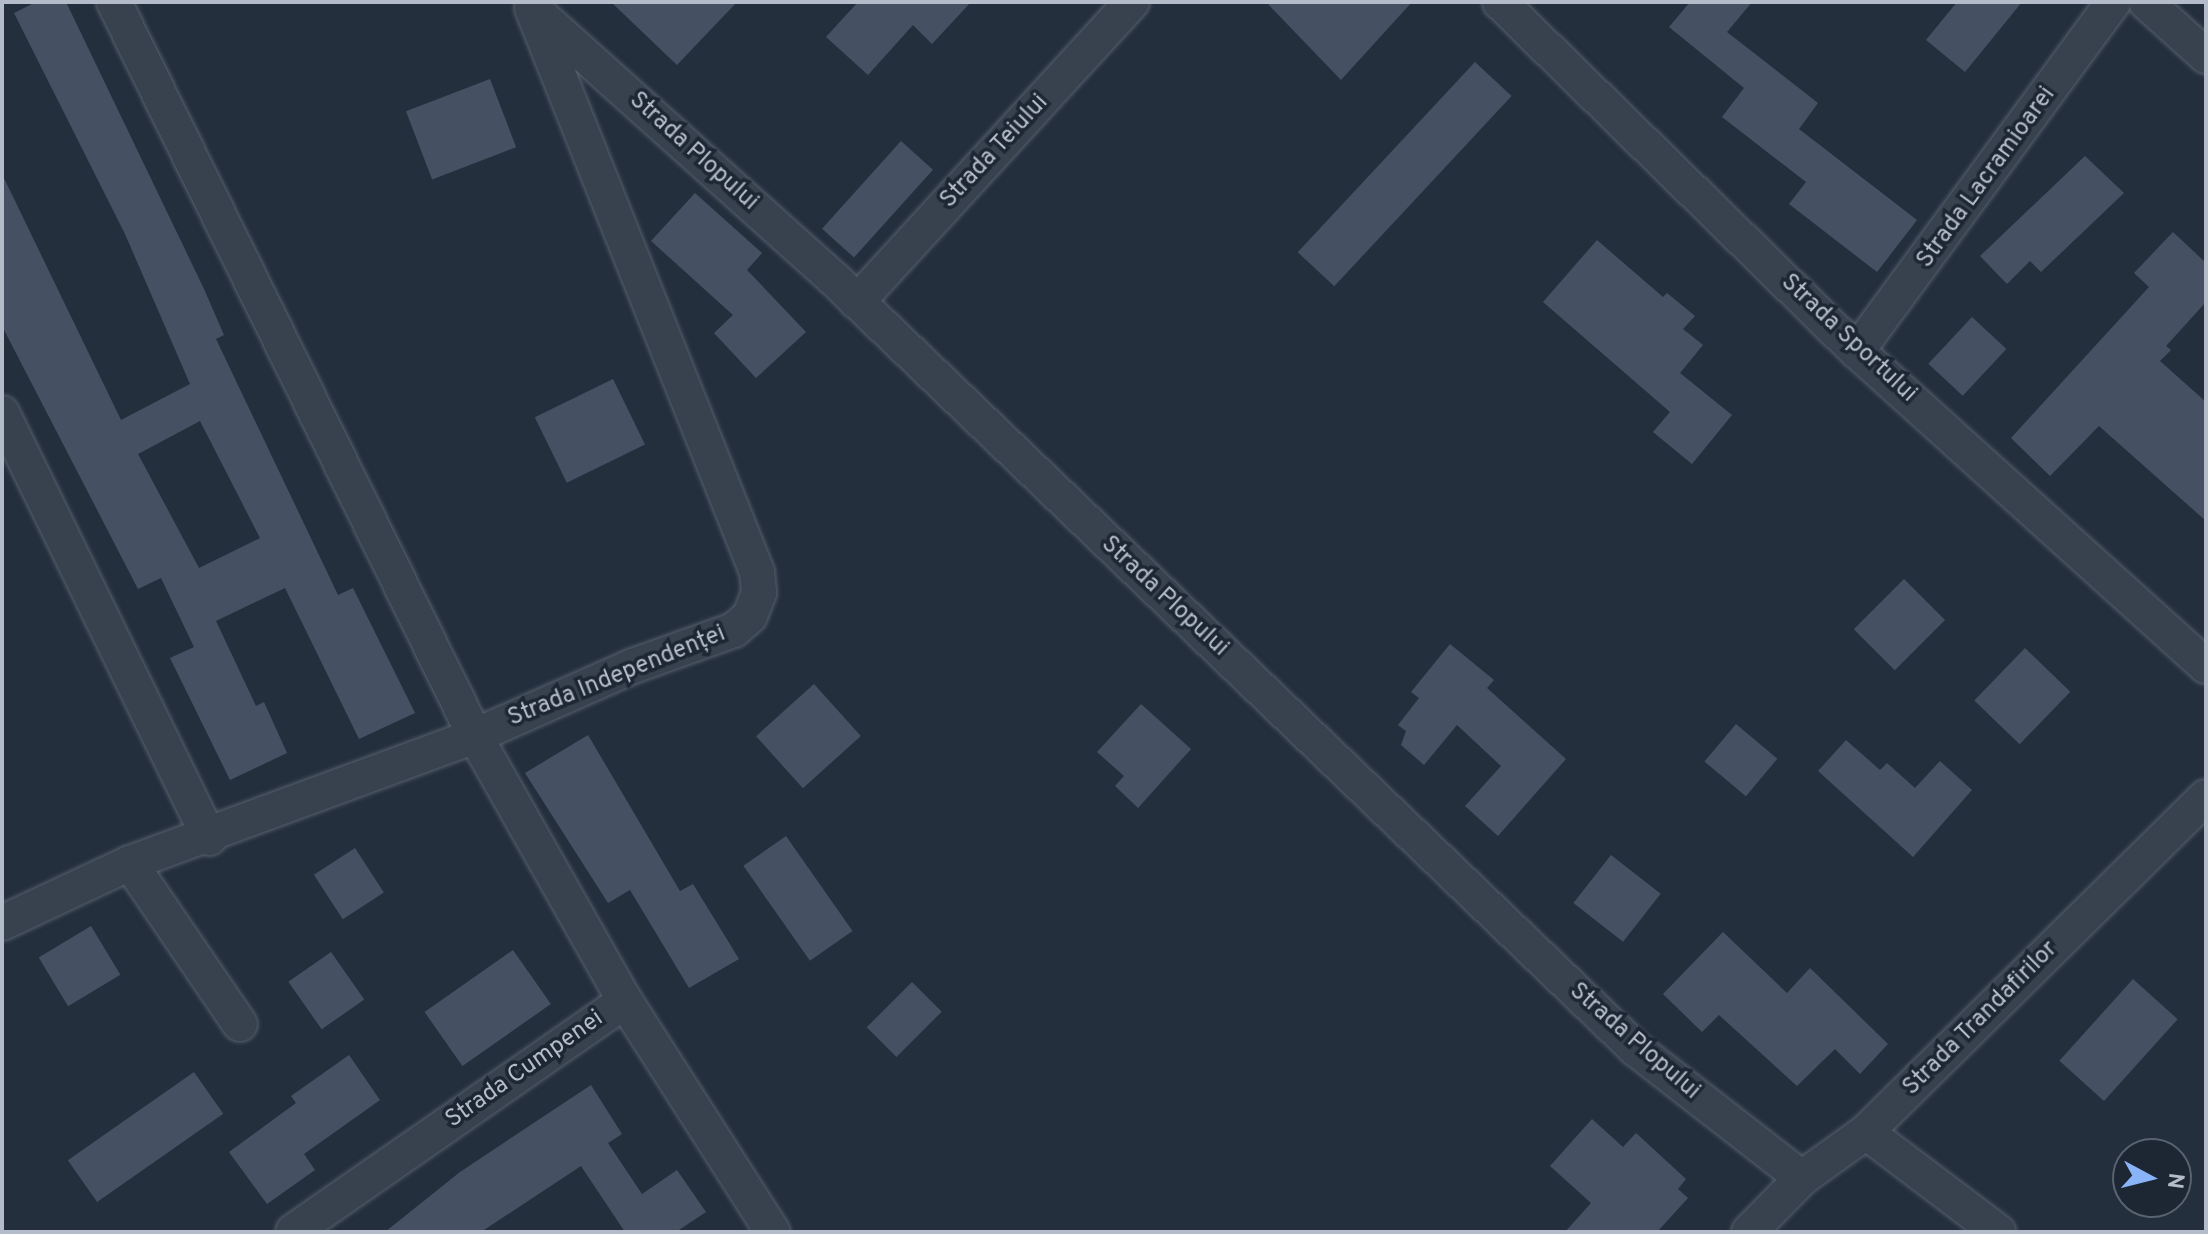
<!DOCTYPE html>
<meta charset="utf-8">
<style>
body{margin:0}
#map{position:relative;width:2208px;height:1234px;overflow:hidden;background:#242f3e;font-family:Overpass,sans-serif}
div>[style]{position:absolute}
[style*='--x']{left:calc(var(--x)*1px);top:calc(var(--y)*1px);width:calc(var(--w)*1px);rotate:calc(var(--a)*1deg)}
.building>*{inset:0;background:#455162;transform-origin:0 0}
.roads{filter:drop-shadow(0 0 2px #565f6c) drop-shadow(0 0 2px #565f6c)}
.street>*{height:34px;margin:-17px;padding:0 17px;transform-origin:17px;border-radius:17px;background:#38414e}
span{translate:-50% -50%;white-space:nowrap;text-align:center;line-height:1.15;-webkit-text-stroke:7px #1d2633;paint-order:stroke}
.street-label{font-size:24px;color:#b4bcc9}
.frame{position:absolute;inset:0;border:4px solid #b4bcc9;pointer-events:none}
.north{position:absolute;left:2112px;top:1138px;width:80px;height:80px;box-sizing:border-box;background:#1d2633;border:2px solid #59626f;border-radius:50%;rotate:97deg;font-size:22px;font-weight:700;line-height:32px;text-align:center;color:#b4bcc9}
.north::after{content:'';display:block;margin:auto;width:28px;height:36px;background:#8ab4f8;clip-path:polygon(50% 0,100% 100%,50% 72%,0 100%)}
</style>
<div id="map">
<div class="building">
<i style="clip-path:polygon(evenodd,36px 2px,66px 2px,204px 289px,224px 335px,216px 339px,338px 595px,353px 588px,415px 713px,359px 739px,285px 588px,216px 621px,256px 706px,264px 702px,287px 753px,230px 780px,170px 658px,194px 647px,161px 578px,138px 589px,2px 326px,2px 174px,121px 420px,190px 384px,125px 234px,14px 13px,36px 2px,200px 421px,260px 538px,199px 568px,138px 454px,200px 421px)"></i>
<i style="clip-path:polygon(611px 2px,737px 2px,677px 65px)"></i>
<i style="clip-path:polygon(858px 2px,971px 2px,932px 44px,913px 25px,868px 75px,826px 37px)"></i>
<i style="clip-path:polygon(1266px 2px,1412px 2px,1341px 80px)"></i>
<i style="clip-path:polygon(1690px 2px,1752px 2px,1727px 32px,1818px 103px,1799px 129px,1917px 220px,1877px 272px,1789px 204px,1806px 182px,1722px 117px,1744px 88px,1669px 27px)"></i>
<i style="clip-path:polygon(1957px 2px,2022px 2px,1965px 72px,1926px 40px)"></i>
<i style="left:1475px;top:62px;width:50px;height:260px;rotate:43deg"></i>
<i style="left:490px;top:79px;width:73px;height:90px;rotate:69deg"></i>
<i style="left:901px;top:141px;width:43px;height:118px;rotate:42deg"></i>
<i style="clip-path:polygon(2085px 156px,2124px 193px,2041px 272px,2030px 261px,2007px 284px,1980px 256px)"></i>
<i style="clip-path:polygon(695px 193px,762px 253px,747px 270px,806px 332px,756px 378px,714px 333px,733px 315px,651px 241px)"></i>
<i style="clip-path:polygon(2173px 232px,2206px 263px,2206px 302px,2166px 346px,2171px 350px,2160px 361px,2206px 402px,2206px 521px,2099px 426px,2050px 476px,2011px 438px,2149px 287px,2134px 273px)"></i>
<i style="clip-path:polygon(1597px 240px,1663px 297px,1667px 293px,1695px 316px,1683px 329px,1703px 345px,1680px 373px,1732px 415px,1692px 464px,1653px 432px,1670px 412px,1543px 302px)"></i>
<i style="left:1972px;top:317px;width:47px;height:64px;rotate:43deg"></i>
<i style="left:613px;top:379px;width:73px;height:87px;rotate:64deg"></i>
<i style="left:1904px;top:579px;width:58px;height:71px;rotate:45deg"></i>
<i style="clip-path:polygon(1450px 644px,1494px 680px,1487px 688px,1566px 759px,1498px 836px,1465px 806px,1501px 766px,1457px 725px,1424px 765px,1401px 745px,1406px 731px,1398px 725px,1419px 698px,1411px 692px)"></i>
<i style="left:2025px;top:648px;width:63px;height:73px;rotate:44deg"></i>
<i style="left:814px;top:684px;width:70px;height:78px;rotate:48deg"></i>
<i style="clip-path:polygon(1141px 704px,1191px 749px,1138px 808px,1115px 786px,1124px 776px,1097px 752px)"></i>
<i style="left:1736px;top:724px;width:54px;height:49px;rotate:40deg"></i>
<i style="clip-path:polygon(588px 735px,680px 891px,693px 884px,739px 959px,689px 988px,630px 890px,608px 903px,525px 773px)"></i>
<i style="clip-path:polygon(1846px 740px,1880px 770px,1887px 763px,1915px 788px,1940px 761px,1972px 790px,1913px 857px,1818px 771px)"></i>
<i style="left:786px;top:836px;width:116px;height:52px;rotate:55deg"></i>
<i style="left:355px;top:848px;width:53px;height:49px;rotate:57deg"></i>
<i style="left:1611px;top:855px;width:63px;height:61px;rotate:38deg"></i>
<i style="left:91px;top:926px;width:57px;height:61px;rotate:59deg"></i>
<i style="clip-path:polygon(1723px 932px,1787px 993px,1810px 968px,1888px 1044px,1860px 1074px,1835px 1049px,1797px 1086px,1719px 1015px,1702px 1032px,1663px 994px)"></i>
<i style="left:513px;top:950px;width:66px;height:108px;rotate:55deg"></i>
<i style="left:331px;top:952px;width:58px;height:52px;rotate:55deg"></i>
<i style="left:2133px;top:979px;width:60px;height:110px;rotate:42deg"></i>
<i style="left:912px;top:982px;width:42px;height:64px;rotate:45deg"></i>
<i style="clip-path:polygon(349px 1055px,380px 1100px,304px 1154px,315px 1170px,267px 1204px,229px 1152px,296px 1103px,291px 1096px)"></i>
<i style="left:194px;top:1072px;width:51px;height:154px;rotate:55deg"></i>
<i style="clip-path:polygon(591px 1085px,622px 1134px,608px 1143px,642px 1194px,677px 1170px,706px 1212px,676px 1232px,625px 1232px,581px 1166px,481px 1232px,385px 1232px,460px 1172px)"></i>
<i style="clip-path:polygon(1592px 1119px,1623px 1147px,1636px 1133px,1686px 1179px,1678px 1189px,1688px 1198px,1657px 1232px,1565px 1232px,1591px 1203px,1550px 1166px)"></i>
</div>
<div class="roads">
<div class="street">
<i style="--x:114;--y:2;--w:818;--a:63.81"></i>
<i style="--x:475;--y:736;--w:305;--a:60.5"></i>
<i style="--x:625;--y:1001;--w:404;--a:145.2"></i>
<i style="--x:1500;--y:2;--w:499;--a:44.4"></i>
<i style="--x:1857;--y:351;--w:470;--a:42.1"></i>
<i style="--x:2146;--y:2;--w:81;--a:42"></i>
<i style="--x:532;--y:8;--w:404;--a:41.9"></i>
<i style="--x:833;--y:278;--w:1113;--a:43.84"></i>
<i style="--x:1636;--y:1049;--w:210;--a:37.9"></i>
<i style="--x:857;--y:302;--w:407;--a:-47.5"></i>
<i style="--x:1857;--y:351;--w:433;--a:-53.7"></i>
<i style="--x:2;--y:413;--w:473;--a:64"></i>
<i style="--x:130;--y:863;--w:195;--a:55.7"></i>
<i style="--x:2;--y:923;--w:141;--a:-25.1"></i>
<i style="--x:130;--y:863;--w:368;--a:-20.2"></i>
<i style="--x:475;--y:736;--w:173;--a:-23.9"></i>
<i style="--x:633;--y:666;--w:107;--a:-19.6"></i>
<i style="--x:734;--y:630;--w:21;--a:-41"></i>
<i style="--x:750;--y:616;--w:25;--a:-69"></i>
<i style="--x:759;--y:593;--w:21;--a:-95"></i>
<i style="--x:757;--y:572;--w:602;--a:-111.75"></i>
<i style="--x:625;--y:1001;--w:274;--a:57.4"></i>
<i style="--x:1866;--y:1132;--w:166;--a:37.1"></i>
<i style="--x:1749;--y:1232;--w:76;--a:-45.5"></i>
<i style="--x:1802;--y:1178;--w:79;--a:-35.7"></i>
<i style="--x:1866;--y:1132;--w:477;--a:-44.6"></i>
</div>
</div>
<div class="street-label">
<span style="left:693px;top:152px;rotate:42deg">Strada Plopului</span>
<span style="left:995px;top:152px;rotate:-47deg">Strada Teiului</span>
<span style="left:1987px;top:178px;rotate:-54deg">Strada Lacramioarei</span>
<span style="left:1848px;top:339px;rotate:43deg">Strada Sportului</span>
<span style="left:1164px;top:597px;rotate:43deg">Strada Plopului</span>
<span style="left:617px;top:677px;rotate:-22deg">Strada Independenței</span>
<span style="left:1981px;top:1019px;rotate:-45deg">Strada Trandafirilor</span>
<span style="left:1634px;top:1042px;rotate:41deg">Strada Plopului</span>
<span style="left:525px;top:1070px;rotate:-35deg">Strada Cumpenei</span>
</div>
<div class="frame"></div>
<div class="north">N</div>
</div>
